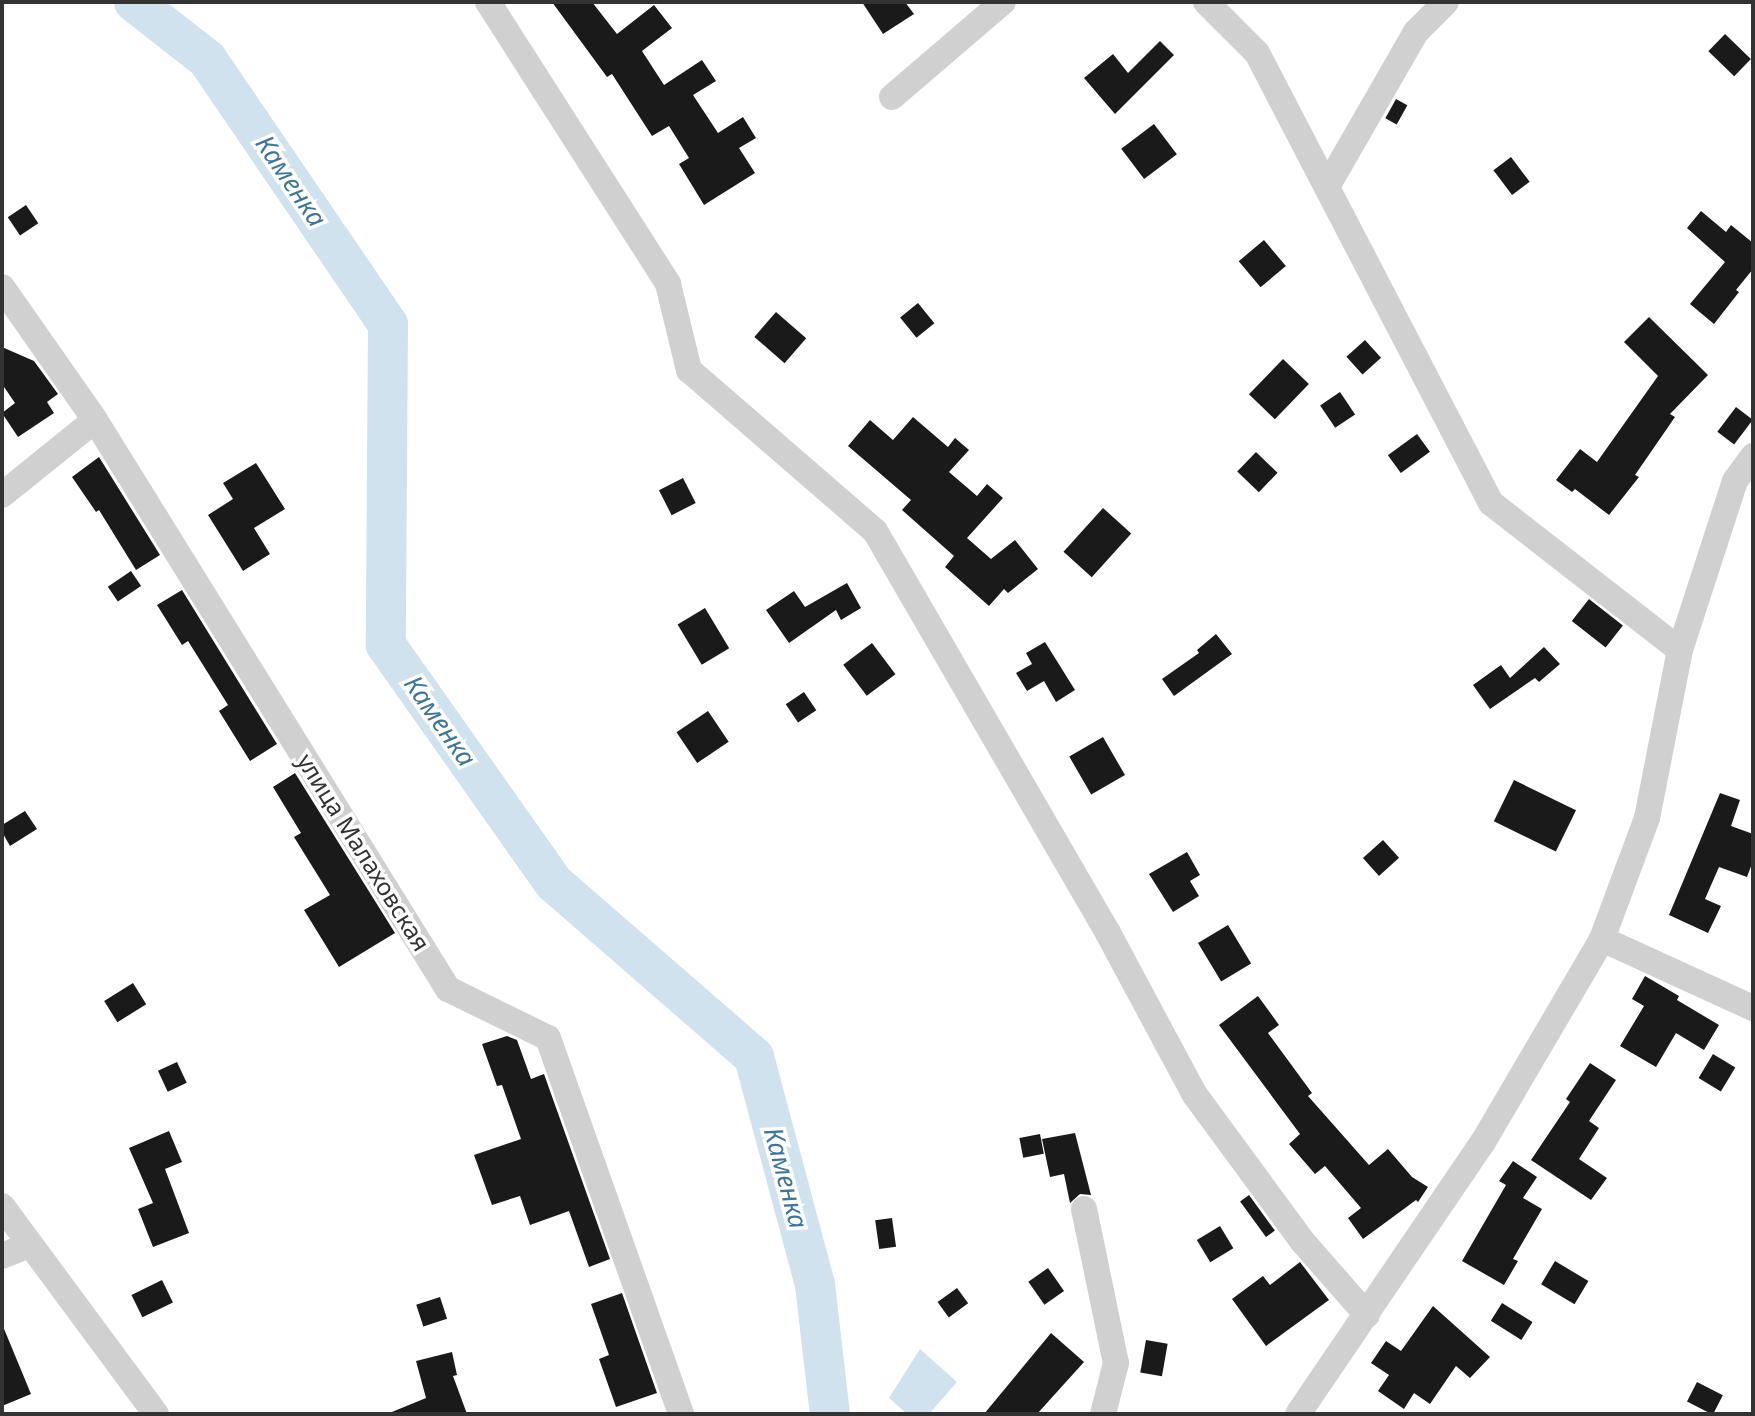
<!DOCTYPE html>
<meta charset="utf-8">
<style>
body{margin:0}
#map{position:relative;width:1755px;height:1416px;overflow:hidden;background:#fff;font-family:"Noto Sans",sans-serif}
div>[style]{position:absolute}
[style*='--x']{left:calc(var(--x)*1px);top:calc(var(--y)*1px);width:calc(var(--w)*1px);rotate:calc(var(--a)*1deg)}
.water>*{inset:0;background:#cfe2ee}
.river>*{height:40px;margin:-20px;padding:0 20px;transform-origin:20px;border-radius:20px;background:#cfe2ee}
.building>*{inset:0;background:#1a1a1a;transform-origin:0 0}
.minor>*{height:26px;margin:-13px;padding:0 13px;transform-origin:13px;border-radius:13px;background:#d0d0d0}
span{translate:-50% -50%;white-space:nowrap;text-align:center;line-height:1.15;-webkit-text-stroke:7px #fff;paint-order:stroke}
.street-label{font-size:24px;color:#333}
.water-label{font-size:26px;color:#3f7597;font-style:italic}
.frame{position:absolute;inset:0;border:4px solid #333;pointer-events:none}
</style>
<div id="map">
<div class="water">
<i style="clip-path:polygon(920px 1349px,957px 1382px,929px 1414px,907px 1414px,889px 1398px)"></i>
</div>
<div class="river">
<i style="--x:134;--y:2;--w:93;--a:38"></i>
<i style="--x:207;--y:59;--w:321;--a:55.7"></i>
<i style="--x:388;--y:324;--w:321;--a:90.4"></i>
<i style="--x:386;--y:645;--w:291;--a:54.8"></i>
<i style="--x:554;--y:883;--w:265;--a:41"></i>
<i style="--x:754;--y:1057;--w:236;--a:75"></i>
<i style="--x:815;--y:1285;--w:130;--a:83.4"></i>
</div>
<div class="building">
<i style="clip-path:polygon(552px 2px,592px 2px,617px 34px,654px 5px,672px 28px,642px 51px,664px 85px,702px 60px,716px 81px,693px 95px,718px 133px,743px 117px,756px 138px,739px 148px,755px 173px,704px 205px,679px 164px,689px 158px,669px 126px,652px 136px,612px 74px,607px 77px)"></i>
<i style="clip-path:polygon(862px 2px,905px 2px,914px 14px,883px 34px)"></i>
<i style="left:1725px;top:34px;width:36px;height:24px;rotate:44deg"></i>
<i style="clip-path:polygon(1160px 41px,1174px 55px,1115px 114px,1084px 78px,1113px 54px,1128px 73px)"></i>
<i style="left:1396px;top:99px;width:13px;height:22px;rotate:29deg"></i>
<i style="left:1154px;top:124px;width:38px;height:41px;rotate:53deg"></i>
<i style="left:1511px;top:157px;width:31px;height:22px;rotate:53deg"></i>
<i style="left:26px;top:205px;width:22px;height:22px;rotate:56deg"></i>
<i style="clip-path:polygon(1701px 211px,1726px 232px,1731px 225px,1753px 243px,1753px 269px,1736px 290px,1739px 292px,1714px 324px,1690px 304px,1725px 262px,1687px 228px)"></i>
<i style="left:1264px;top:240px;width:34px;height:33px;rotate:50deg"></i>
<i style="left:918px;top:303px;width:26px;height:23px;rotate:51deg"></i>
<i style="left:776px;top:312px;width:40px;height:33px;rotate:41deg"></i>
<i style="clip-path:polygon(1649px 317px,1708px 375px,1670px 414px,1675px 417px,1635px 475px,1639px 477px,1609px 515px,1575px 489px,1572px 492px,1556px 480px,1580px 449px,1597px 462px,1658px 376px,1624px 342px)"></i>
<i style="left:1365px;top:340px;width:24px;height:25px;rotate:48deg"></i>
<i style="clip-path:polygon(2px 347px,34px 361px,58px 394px,47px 402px,54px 413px,18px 437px,2px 413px,15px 403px,2px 384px)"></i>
<i style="left:1283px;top:359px;width:36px;height:49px;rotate:44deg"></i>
<i style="left:1340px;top:392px;width:27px;height:24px;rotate:56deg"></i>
<i style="left:1736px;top:407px;width:21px;height:31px;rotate:37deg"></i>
<i style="clip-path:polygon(913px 417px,948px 447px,955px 438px,969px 450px,949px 472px,977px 496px,987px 484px,1003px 498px,967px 538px,991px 559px,1015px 540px,1038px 569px,1008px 593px,1004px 589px,989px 606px,945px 567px,954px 556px,902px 510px,911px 500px,848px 446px,870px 420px,893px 440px)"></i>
<i style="left:1417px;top:434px;width:22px;height:36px;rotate:54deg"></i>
<i style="left:1256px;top:452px;width:30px;height:27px;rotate:44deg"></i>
<i style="clip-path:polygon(99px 457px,160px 555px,136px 570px,99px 510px,96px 512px,72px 477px)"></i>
<i style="clip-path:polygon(256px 463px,285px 509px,254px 528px,270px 554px,243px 571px,208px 515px,233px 499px,223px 483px)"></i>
<i style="left:683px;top:478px;width:28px;height:27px;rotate:63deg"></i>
<i style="left:1103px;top:508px;width:38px;height:59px;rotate:42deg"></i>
<i style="left:131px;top:571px;width:18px;height:28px;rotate:56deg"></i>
<i style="clip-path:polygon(847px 583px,861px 608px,841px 620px,836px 610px,789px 643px,766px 610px,794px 591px,805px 607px)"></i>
<i style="clip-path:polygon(182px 590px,277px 744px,250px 761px,219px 711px,228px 705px,188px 641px,182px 645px,157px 605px)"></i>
<i style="left:1589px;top:599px;width:43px;height:28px;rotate:38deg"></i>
<i style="left:705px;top:608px;width:47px;height:32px;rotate:59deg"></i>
<i style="clip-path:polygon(1216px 634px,1232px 654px,1174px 696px,1162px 679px,1199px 653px,1197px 650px)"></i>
<i style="clip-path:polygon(1045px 642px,1075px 690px,1056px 702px,1044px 681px,1027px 691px,1016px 673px,1032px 664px,1026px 653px)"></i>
<i style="left:872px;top:643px;width:39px;height:36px;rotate:53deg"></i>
<i style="clip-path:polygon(1544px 647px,1560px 664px,1539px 682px,1535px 678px,1490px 709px,1473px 685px,1501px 665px,1510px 678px)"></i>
<i style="left:804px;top:692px;width:22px;height:22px;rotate:56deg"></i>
<i style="left:708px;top:711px;width:37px;height:38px;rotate:56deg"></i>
<i style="left:1103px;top:737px;width:44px;height:39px;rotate:60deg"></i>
<i style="clip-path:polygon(295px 773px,395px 933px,339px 967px,304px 910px,330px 895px,294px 837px,301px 833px,273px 787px)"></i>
<i style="left:1514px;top:780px;width:69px;height:46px;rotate:26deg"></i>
<i style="clip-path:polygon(1720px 793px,1740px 800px,1731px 826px,1753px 834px,1753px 861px,1747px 877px,1719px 867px,1705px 899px,1721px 906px,1708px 933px,1669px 915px)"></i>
<i style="clip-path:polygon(25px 811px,37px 829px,10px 846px,2px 832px,2px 825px)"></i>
<i style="left:1383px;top:840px;width:24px;height:27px;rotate:48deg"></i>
<i style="clip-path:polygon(1187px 852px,1200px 875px,1190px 881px,1199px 896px,1173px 912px,1149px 874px)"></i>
<i style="left:1228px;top:925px;width:45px;height:35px;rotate:59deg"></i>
<i style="clip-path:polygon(1645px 976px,1679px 996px,1677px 1000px,1719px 1025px,1704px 1050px,1676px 1033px,1656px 1067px,1620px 1046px,1644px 1006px,1632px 999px)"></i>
<i style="left:133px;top:983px;width:25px;height:34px;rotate:58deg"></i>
<i style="clip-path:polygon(1258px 996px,1279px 1025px,1268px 1033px,1312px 1093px,1308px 1096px,1369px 1165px,1388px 1149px,1412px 1177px,1428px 1187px,1418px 1202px,1416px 1200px,1363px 1239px,1348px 1218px,1361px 1208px,1325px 1166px,1315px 1174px,1289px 1144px,1300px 1134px,1219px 1025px)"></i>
<i style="clip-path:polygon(507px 1036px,517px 1040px,531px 1079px,544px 1074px,610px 1259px,589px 1267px,569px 1211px,530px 1225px,520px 1196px,492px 1205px,474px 1155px,521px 1139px,502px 1085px,497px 1086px,482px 1044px)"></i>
<i style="left:1713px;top:1054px;width:26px;height:28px;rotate:31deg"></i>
<i style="left:177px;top:1062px;width:23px;height:21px;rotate:65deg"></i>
<i style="clip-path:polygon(1590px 1063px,1616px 1080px,1589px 1121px,1599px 1128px,1579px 1159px,1607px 1178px,1591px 1200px,1531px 1160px,1570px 1102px,1566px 1099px)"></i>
<i style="clip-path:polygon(169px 1131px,182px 1162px,165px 1169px,189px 1233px,153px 1247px,138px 1209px,153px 1203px,129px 1148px)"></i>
<i style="clip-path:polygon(1075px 1133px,1091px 1195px,1080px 1194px,1070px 1203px,1064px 1174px,1050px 1177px,1042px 1139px)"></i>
<i style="left:1040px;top:1134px;width:20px;height:21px;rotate:79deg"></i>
<i style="clip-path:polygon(1513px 1161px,1537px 1177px,1523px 1198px,1542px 1209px,1513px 1259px,1518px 1261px,1504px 1285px,1462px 1261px,1506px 1185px,1499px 1181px)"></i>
<i style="left:1249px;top:1195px;width:44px;height:11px;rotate:54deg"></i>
<i style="left:892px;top:1218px;width:29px;height:17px;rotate:82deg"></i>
<i style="left:1220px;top:1226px;width:26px;height:27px;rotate:59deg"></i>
<i style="left:1555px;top:1261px;width:39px;height:27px;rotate:31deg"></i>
<i style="clip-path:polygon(1300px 1262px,1329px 1300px,1266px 1346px,1232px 1299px,1263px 1276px,1270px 1285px)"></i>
<i style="left:1048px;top:1268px;width:28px;height:24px;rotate:55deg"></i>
<i style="left:162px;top:1280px;width:25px;height:34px;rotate:64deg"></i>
<i style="left:957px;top:1288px;width:19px;height:24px;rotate:54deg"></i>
<i style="clip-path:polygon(622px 1293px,657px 1393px,616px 1407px,599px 1359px,609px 1355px,591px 1304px)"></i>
<i style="left:440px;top:1297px;width:23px;height:25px;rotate:72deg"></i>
<i style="left:1502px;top:1303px;width:36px;height:21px;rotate:32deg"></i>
<i style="clip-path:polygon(1433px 1306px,1490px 1357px,1470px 1378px,1456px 1366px,1430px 1404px,1414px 1393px,1404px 1409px,1378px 1391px,1389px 1375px,1371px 1363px,1386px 1341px,1401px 1351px)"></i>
<i style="clip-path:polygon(2px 1324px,31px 1394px,2px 1406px)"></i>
<i style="clip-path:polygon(1051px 1333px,1084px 1362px,1037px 1414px,984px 1414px)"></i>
<i style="left:1146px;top:1340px;width:22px;height:33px;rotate:10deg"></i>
<i style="clip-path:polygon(452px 1352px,457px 1375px,453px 1376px,467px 1414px,387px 1414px,426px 1398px,416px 1361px)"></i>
<i style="left:1697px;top:1382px;width:29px;height:22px;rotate:27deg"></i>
</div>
<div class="minor">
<i style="--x:488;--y:2;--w:335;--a:57.4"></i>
<i style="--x:668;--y:284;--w:89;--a:76.3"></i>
<i style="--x:689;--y:370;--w:246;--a:40.9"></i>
<i style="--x:875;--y:531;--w:465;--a:59.9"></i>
<i style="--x:1108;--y:933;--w:184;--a:61.8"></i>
<i style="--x:1195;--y:1095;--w:182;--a:53.7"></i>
<i style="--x:1303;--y:1242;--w:97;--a:48.8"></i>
<i style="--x:1206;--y:2;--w:72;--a:45"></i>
<i style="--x:1257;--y:53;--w:507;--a:62.53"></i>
<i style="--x:1491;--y:503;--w:239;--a:37.9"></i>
<i style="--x:892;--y:97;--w:146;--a:-40.6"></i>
<i style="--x:1328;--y:185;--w:177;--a:-60.1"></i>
<i style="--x:1416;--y:32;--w:42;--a:-45"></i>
<i style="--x:2;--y:287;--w:162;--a:55"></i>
<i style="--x:95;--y:420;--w:670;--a:58.19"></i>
<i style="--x:448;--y:989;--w:111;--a:26.1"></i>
<i style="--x:548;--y:1038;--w:399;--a:70.5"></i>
<i style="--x:2;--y:495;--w:119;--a:-38.9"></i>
<i style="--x:1602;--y:939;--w:166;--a:24.6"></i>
<i style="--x:2;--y:1206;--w:259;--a:53.5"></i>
<i style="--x:1084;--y:1209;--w:157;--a:78.3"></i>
<i style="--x:1116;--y:1363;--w:53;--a:104.3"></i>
<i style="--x:2;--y:1256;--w:29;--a:-22"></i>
<i style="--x:1298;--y:1414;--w:329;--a:-55.8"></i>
<i style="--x:1483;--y:1142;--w:235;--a:-59.6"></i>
<i style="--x:1602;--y:939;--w:129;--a:-69.6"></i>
<i style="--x:1647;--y:818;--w:171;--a:-78.9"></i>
<i style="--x:1680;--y:650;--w:178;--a:-72"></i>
<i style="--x:1735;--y:481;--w:31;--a:-54"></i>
</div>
<div class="street-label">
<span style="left:364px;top:852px;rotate:58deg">улица Малаховская</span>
</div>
<div class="water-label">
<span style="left:291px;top:181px;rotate:56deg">Каменка</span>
<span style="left:440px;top:721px;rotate:55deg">Каменка</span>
<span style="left:786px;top:1178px;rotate:75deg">Каменка</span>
</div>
<div class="frame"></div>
</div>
